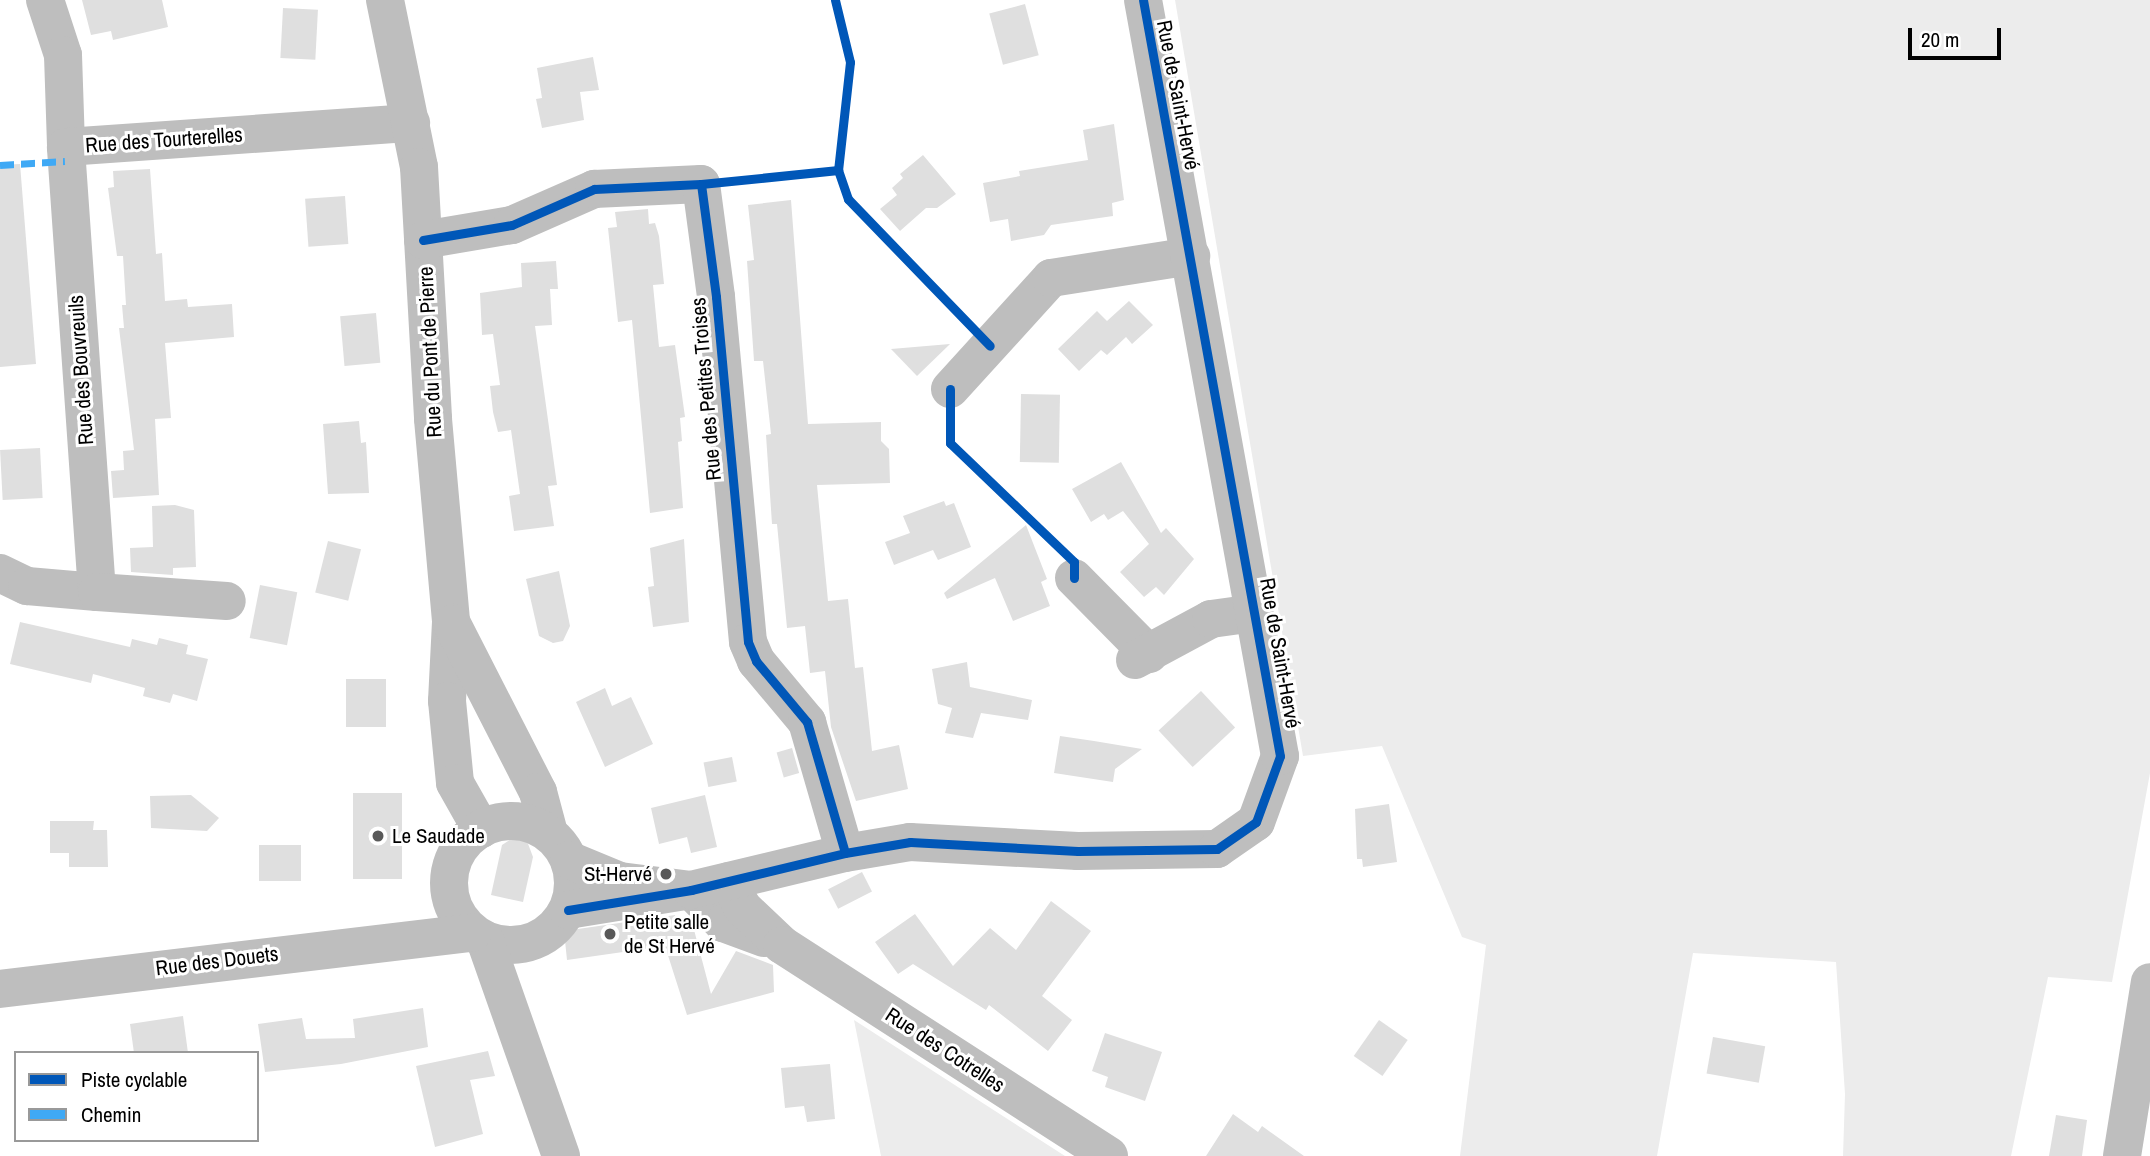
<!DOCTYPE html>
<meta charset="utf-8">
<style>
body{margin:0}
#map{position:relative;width:2150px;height:1156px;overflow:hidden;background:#fff;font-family:"Archivo Narrow",sans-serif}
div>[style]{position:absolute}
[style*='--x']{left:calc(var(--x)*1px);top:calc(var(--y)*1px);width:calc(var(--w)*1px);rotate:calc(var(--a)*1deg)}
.green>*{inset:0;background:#ececec}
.building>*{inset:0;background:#dfdfdf;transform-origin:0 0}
.minor>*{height:38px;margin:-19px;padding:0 19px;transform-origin:19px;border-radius:19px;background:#bebebe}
.minor>.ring{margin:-19px;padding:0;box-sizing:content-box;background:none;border:38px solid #bebebe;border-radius:50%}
.quiet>*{height:7px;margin-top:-3.5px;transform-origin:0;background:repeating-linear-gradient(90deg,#3fa9f5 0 14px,transparent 0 21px)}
.cycleway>*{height:9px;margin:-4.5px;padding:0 4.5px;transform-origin:4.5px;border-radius:4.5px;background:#0057b8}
.dots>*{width:19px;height:19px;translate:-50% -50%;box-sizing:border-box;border:4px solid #fff;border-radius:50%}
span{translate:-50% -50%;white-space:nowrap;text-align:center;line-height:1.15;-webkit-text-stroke:6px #fff;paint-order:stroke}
.street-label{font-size:21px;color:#000}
.poi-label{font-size:21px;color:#000}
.left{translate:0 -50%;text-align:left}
.right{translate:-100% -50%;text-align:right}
.legend{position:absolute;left:14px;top:1051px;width:245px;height:91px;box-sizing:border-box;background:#fff;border:2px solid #999;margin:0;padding:9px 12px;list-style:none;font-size:21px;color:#000}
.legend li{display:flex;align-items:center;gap:14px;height:35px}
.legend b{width:35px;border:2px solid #999}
.scale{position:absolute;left:1908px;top:28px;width:93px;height:32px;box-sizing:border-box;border:4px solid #000;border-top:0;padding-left:9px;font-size:21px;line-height:24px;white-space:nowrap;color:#000;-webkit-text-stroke:5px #fff;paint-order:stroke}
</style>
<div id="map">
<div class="green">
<i style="clip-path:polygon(1175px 0,2150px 0,2150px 773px,2112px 982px,2048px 977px,2011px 1156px,1843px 1156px,1845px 1094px,1836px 962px,1693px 953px,1657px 1156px,1460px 1156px,1486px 945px,1462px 937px,1382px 746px,1303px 756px)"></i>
<i style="clip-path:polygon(854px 1020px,1065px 1156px,881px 1156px)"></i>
</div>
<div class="building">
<i style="clip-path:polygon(82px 0,162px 0,168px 27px,113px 40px,111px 31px,91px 35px)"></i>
<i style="left:1025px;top:4px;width:53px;height:37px;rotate:75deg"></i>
<i style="left:283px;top:8px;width:35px;height:50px;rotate:3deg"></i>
<i style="clip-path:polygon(593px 57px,599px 90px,580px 92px,584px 120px,542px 128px,536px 99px,542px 98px,537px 68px)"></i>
<i style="clip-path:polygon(1114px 124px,1124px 200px,1112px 203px,1113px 216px,1051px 225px,1044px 235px,1011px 241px,1008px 219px,990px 222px,983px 183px,1020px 176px,1019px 171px,1088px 160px,1083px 130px)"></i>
<i style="clip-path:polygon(923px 155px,956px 194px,937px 208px,926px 208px,900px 231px,880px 209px,897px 195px,892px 188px,903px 178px,900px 174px)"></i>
<i style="clip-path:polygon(20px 164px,36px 364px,0 367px,0 165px)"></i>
<i style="clip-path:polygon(150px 169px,156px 254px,162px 253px,165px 301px,187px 299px,188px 307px,232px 304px,234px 337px,165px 343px,171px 418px,155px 419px,159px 495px,113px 498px,111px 471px,124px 470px,123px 451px,134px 450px,119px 328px,124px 328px,122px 305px,126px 305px,123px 256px,117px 256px,108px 188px,114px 187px,113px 171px)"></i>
<i style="left:345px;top:196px;width:48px;height:40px;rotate:86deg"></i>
<i style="clip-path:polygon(791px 200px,808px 424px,881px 422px,881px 441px,889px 449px,890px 483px,817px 485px,828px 601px,848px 599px,855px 668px,863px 667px,872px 751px,899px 745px,908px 789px,856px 801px,831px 727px,825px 671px,810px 673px,805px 626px,787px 628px,777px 524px,772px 524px,766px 435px,771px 434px,763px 361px,754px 361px,747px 261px,754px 260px,748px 205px)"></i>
<i style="clip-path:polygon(648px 209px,649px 224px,655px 223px,659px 236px,664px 284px,653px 285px,659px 347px,675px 345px,685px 417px,680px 418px,682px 441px,678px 442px,683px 508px,650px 513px,632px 320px,618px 322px,608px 228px,617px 227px,615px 212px)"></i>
<i style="clip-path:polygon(556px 261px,558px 289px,550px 289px,552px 325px,535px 326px,557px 485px,548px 486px,554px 526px,514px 531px,509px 496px,520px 494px,511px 430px,498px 432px,493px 412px,490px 386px,500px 385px,493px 334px,482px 335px,480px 293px,522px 287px,521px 263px)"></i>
<i style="clip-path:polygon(1129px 301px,1153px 325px,1132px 344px,1126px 337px,1107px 355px,1101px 350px,1079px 371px,1058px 349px,1097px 311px,1107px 321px)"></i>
<i style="left:376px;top:313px;width:50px;height:36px;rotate:85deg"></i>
<i style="clip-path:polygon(950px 344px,917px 376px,891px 349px)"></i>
<i style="left:1021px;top:394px;width:39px;height:68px;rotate:1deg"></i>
<i style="clip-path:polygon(359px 421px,361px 443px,366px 442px,369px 493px,328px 494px,323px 424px)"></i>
<i style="left:40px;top:448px;width:50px;height:40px;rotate:87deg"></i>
<i style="clip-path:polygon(1121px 462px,1161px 533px,1166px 528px,1194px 559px,1164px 595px,1156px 587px,1144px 597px,1120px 572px,1149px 544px,1123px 511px,1108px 520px,1104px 514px,1091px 522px,1072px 489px)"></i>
<i style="clip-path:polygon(944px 501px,946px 506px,954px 503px,971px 547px,938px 560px,933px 550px,894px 565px,885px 542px,910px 533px,903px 516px)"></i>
<i style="clip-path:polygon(175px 505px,194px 510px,196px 567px,173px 568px,173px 575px,131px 572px,130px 548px,153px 547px,152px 506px)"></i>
<i style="clip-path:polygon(1026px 525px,1047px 579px,1041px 582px,1050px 606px,1013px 621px,995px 578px,947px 599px,944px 593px)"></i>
<i style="clip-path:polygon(684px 539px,689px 622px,653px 627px,648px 587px,654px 586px,650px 548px)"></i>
<i style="left:328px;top:541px;width:34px;height:53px;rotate:14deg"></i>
<i style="clip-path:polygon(559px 571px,570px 626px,563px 641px,553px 643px,539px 636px,526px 579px)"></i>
<i style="left:260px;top:585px;width:38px;height:54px;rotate:11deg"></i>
<i style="clip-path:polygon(20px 622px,130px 647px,132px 639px,157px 645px,159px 638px,188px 645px,186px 654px,208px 659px,197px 701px,173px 694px,170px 703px,143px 696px,145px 688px,93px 674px,91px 683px,10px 664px)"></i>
<i style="clip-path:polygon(967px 662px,970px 687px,1032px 700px,1028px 720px,981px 713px,973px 738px,945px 733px,952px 708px,938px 704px,932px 669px)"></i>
<i style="left:346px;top:679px;width:40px;height:48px"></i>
<i style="clip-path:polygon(605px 688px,612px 706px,631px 697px,653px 744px,605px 767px,576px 702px)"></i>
<i style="left:1201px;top:691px;width:50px;height:58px;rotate:47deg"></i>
<i style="clip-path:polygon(1060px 736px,1094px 741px,1142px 749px,1115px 769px,1113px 782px,1054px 773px)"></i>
<i style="left:792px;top:748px;width:26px;height:16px;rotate:74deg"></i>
<i style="left:732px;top:757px;width:25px;height:29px;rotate:79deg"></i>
<i style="left:353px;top:793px;width:49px;height:86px"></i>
<i style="clip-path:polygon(191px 795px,219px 818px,207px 831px,151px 828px,150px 796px)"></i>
<i style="clip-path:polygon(705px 795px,717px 847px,691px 853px,687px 837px,659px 844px,651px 808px)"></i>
<i style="clip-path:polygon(1389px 804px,1397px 862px,1363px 867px,1362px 859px,1357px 859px,1355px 809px)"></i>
<i style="clip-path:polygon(50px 821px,94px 821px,93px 830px,107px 830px,108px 867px,69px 867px,69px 853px,50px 853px)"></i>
<i style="clip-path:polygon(514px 837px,527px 841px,533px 857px,523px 902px,491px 895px,502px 845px)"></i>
<i style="left:301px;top:845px;width:36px;height:42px;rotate:90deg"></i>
<i style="left:862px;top:872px;width:22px;height:38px;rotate:63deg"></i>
<i style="clip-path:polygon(1051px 901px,1091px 931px,1042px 996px,1072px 1020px,1048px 1051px,989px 1005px,986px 1010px,913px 964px,898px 974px,875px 942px,915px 914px,953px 966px,990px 928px,1016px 950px)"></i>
<i style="clip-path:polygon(675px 915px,679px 929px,693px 926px,711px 994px,736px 951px,773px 965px,774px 992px,687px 1015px,665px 946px,567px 960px,564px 931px)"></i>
<i style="clip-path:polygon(423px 1008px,428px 1047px,341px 1064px,265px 1072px,258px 1024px,302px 1018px,306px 1039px,355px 1038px,353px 1019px)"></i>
<i style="clip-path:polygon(183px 1016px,188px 1053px,134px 1053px,130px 1024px)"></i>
<i style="left:1379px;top:1020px;width:35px;height:44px;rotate:35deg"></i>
<i style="clip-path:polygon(1105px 1033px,1162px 1052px,1145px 1101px,1105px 1087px,1108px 1077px,1092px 1071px)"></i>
<i style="left:1713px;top:1037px;width:53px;height:37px;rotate:10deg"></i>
<i style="clip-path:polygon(488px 1051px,495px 1076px,470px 1080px,483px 1134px,435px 1147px,416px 1066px)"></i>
<i style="clip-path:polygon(830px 1064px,835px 1119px,807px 1122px,804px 1106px,785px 1108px,781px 1068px)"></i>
<i style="clip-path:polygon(1233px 1114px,1258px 1132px,1262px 1126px,1304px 1156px,1206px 1156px)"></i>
<i style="clip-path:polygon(2056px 1115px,2087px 1120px,2082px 1156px,2049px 1156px)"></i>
</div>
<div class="minor">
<i style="--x:45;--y:0;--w:58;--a:71.9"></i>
<i style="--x:63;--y:55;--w:92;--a:88.1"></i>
<i style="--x:66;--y:147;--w:346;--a:-4"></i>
<i style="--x:385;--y:0;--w:170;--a:78.5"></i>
<i style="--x:419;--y:167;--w:252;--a:86.8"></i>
<i style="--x:433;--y:419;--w:204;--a:84.9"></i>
<i style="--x:451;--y:622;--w:79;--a:92.9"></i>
<i style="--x:447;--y:701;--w:82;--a:84.4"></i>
<i style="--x:455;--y:783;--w:53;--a:60.5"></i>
<i style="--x:423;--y:240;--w:90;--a:-9.6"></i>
<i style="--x:512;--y:225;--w:90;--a:-23.7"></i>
<i style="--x:594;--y:189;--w:107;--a:-2.7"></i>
<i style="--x:701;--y:184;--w:114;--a:82.4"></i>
<i style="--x:716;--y:297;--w:346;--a:84.7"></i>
<i style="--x:748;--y:642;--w:21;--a:67"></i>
<i style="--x:756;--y:661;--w:80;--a:50.1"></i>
<i style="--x:807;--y:722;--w:136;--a:73.8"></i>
<i style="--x:950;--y:389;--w:150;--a:-47.7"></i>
<i style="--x:1051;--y:278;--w:142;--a:-8.9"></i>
<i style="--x:0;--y:573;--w:30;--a:26"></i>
<i style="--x:27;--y:586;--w:70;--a:4.9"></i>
<i style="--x:97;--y:592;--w:446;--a:-94"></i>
<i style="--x:1074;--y:578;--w:107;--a:45.4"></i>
<i style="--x:97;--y:592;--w:130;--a:4"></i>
<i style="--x:452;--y:624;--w:189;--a:62.9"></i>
<i style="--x:538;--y:792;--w:42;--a:75"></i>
<i style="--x:1135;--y:660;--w:86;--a:-28.3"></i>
<i style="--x:1211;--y:619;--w:44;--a:-7.8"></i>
<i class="ring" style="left:449px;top:821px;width:86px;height:86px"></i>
<i style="--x:569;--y:860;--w:55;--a:22.4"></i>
<i style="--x:620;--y:881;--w:72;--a:7.2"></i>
<i style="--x:691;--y:890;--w:46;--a:45.9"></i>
<i style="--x:723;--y:923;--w:44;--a:20.1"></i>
<i style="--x:729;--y:881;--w:29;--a:63"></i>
<i style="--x:742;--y:907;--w:55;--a:43.5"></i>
<i style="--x:782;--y:945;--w:389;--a:32.8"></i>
<i style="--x:568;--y:910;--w:125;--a:-9.2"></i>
<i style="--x:691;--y:890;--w:158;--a:-13.5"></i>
<i style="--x:845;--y:853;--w:66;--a:-9.6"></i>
<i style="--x:910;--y:842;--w:168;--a:3.1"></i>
<i style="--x:1078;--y:851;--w:139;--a:-0.8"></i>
<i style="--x:1217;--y:849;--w:47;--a:-34.7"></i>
<i style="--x:1256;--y:822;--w:70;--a:-70"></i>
<i style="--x:1280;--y:756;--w:768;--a:-100.27"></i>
<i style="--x:485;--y:940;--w:229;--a:70.6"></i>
<i style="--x:0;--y:989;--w:476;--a:-6.8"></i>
<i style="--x:2122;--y:1156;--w:176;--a:-80.9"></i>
</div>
<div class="quiet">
<i style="--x:0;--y:165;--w:65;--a:-3.5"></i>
</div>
<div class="cycleway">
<i style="--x:835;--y:0;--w:64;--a:76.4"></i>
<i style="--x:850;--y:62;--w:109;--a:96.3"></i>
<i style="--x:838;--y:170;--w:31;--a:71"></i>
<i style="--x:848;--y:199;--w:204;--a:46"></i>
<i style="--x:701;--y:184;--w:138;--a:-5.8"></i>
<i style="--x:423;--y:240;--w:90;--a:-9.6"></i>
<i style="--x:512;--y:225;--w:90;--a:-23.7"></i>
<i style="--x:594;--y:189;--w:107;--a:-2.7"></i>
<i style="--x:701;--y:184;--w:114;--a:82.4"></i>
<i style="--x:716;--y:297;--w:346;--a:84.7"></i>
<i style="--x:748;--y:642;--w:21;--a:67"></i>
<i style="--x:756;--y:661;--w:80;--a:50.1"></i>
<i style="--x:807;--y:722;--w:136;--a:73.8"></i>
<i style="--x:950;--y:389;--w:54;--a:90"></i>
<i style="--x:950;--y:443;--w:172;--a:43.8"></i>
<i style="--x:1074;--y:562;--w:16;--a:90"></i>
<i style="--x:568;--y:910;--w:125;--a:-9.2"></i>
<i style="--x:691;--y:890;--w:158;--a:-13.5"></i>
<i style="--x:845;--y:853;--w:66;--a:-9.6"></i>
<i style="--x:910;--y:842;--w:168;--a:3.1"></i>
<i style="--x:1078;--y:851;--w:139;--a:-0.8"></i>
<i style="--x:1217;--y:849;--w:47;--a:-34.7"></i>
<i style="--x:1256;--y:822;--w:70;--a:-70"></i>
<i style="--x:1280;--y:756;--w:768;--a:-100.27"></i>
</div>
<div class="dots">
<i style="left:378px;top:836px;background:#595959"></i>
<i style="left:666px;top:874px;background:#595959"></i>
<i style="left:610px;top:934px;background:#595959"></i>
</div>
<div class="street-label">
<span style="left:1178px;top:95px;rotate:79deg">Rue de Saint-Hervé</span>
<span style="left:164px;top:140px;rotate:-4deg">Rue des Tourterelles</span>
<span style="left:430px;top:352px;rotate:-93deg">Rue du Pont de Pierre</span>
<span style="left:81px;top:370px;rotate:-94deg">Rue des Bouvreuils</span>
<span style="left:706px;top:389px;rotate:-95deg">Rue des Petites Troises</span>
<span style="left:1280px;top:653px;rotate:80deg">Rue de Saint-Hervé</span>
<span style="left:217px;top:961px;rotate:-7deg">Rue des Douets</span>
<span style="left:945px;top:1050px;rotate:33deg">Rue des Cotrelles</span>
</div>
<div class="poi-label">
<span class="left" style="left:392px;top:836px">Le Saudade</span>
<span class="right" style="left:652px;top:874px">St-Hervé</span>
<span class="left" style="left:624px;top:934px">Petite salle<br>de St Hervé</span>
</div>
<ul class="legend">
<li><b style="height:9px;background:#0057b8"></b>Piste cyclable</li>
<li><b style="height:9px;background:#3fa9f5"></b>Chemin</li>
</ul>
<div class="scale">20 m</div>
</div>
